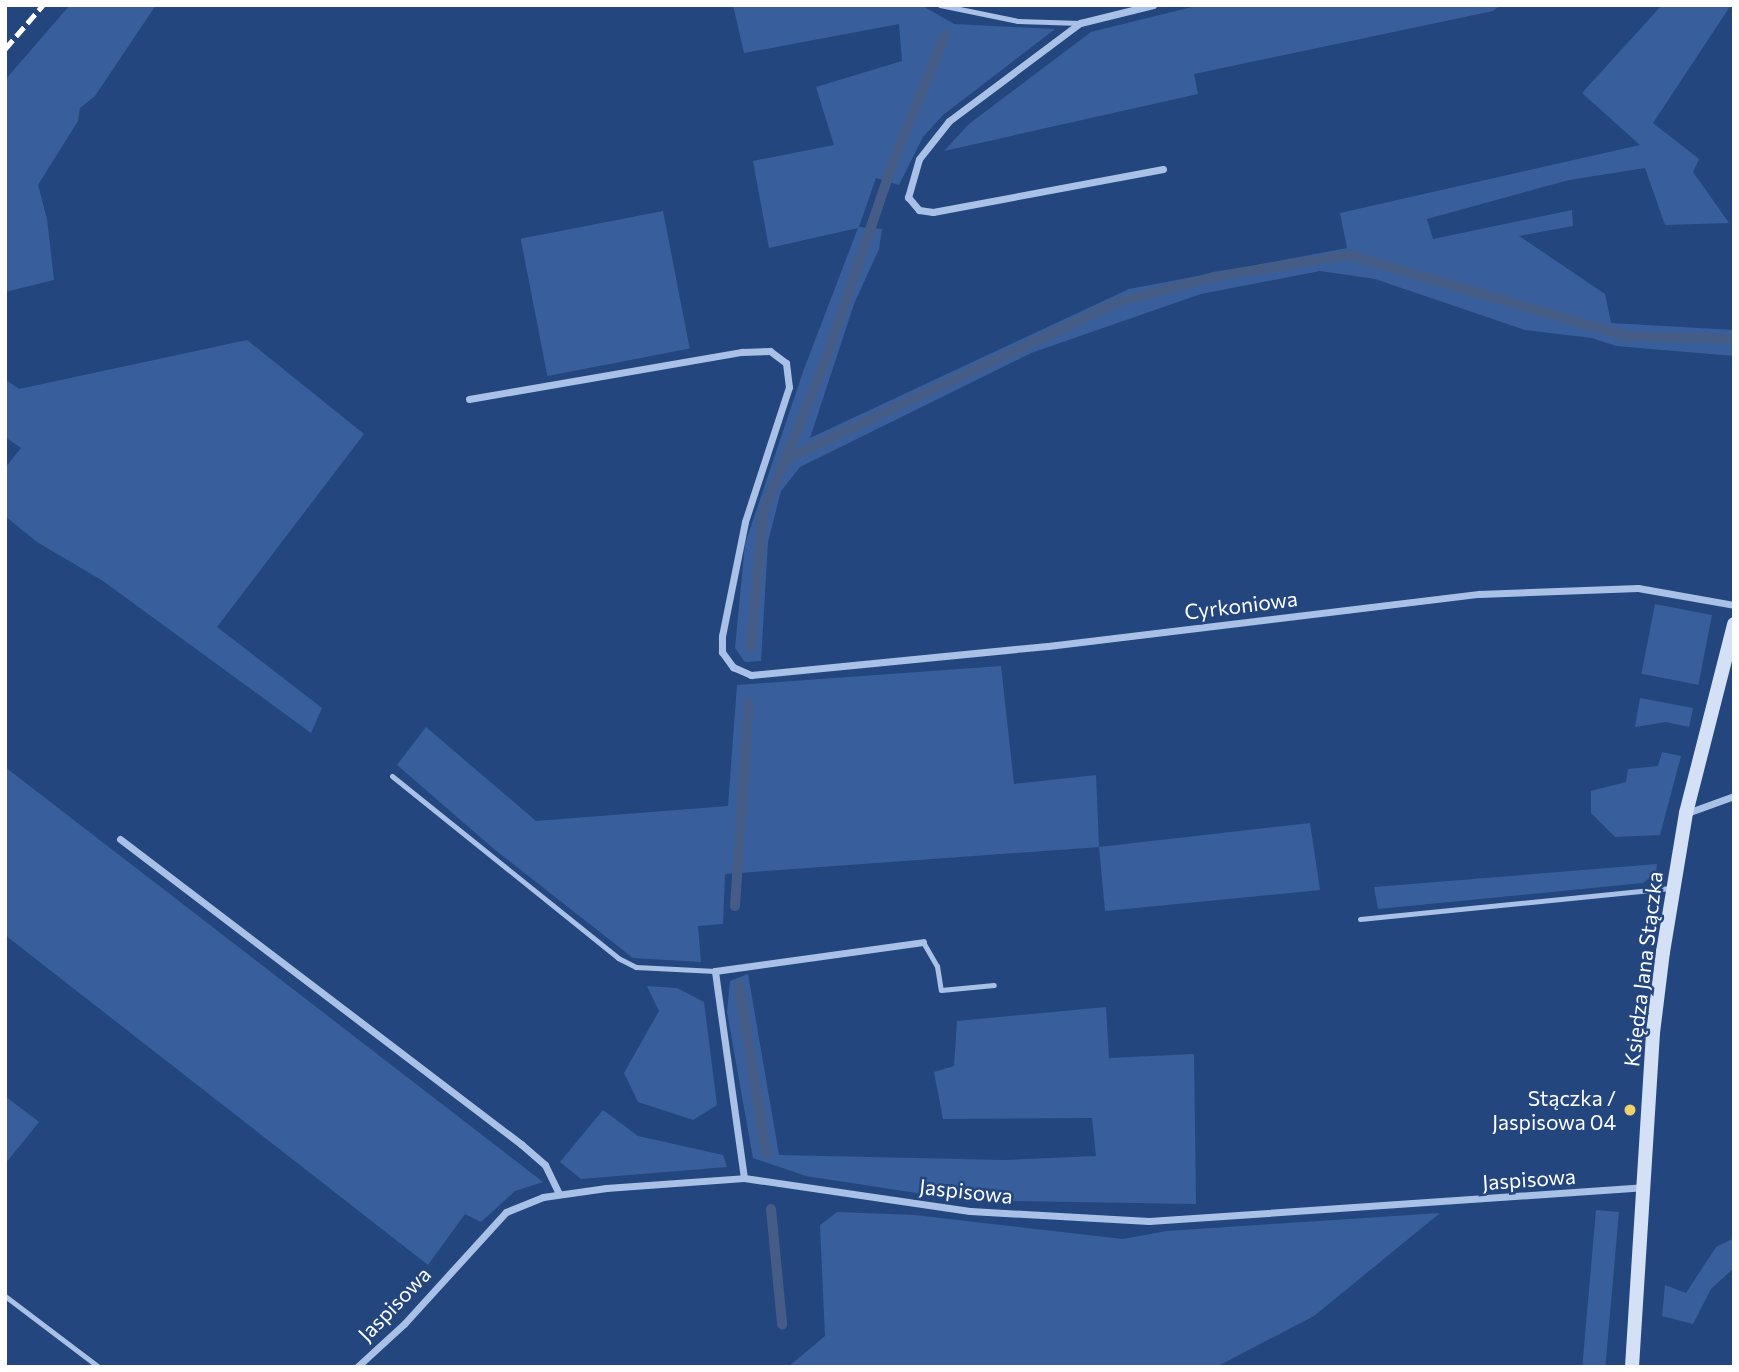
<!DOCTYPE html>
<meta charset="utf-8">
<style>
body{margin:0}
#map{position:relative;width:1739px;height:1372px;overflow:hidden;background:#24467e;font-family:Commissioner,sans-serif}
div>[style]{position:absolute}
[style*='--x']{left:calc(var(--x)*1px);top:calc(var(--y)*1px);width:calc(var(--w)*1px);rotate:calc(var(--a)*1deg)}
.green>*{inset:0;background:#385f9b;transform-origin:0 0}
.stream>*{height:10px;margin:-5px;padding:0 5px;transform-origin:5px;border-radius:5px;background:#455d86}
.lane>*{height:5px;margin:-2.5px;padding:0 2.5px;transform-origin:2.5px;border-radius:2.5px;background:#a9c1e6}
.street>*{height:7px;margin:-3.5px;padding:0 3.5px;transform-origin:3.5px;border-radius:3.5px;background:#a9c1e6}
.secondary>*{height:14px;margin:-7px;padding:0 7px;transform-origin:7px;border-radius:7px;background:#d3e0f5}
.rail>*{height:5px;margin-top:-2.5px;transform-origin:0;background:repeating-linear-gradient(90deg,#fff 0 12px,transparent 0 17px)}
.dots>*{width:19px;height:19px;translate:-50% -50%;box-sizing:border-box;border:4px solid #24467e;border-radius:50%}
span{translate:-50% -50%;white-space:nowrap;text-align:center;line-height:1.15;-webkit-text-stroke:5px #24467e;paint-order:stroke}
.street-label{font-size:21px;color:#fff}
.poi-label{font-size:21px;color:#fff}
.right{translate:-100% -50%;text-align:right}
.frame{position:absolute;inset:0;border:7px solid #fff;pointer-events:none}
</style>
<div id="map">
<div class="green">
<i style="clip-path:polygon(70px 5px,156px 5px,95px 96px,80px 108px,78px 121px,38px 185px,47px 219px,54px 280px,5px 292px,5px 80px)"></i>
<i style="clip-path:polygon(733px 5px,921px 5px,954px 24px,1055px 29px,943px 115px,923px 137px,899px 185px,876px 178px,859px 227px,882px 229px,879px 249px,854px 304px,810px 438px,1129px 289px,1347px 248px,1340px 213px,1640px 145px,1582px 93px,1662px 5px,1731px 5px,1653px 123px,1699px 159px,1693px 172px,1729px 223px,1665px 225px,1645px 168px,1569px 180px,1427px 219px,1433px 239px,1572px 210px,1573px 226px,1519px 236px,1605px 294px,1611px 323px,1734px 330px,1734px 356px,1616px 346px,1592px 338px,1525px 330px,1375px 279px,1320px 271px,1201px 294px,1031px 353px,800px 467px,781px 491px,768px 542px,761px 661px,745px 662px,735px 648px,745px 544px,804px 369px,858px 228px,769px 248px,753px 161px,834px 145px,816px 87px,902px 61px,899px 24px,744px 53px)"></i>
<i style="clip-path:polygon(1200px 5px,1501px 5px,1493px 11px,1194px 74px,1198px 94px,944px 151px,969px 124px,1091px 32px)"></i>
<i style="left:663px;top:211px;width:140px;height:145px;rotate:79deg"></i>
<i style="clip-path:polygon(247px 340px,364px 434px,217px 627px,322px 708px,311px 733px,103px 581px,37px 542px,5px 516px,5px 468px,21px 448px,5px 437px,5px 379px,19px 389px)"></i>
<i style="left:1655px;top:604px;width:58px;height:71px;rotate:11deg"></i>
<i style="clip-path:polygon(1001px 666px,1014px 784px,1096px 775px,1099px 847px,1310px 823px,1320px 890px,1105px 911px,1099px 847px,725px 874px,723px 924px,698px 926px,701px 962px,633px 958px,494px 849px,397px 765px,426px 727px,536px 821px,728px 806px,737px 685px)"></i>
<i style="clip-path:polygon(1640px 698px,1693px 708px,1689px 727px,1666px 722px,1635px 727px)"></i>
<i style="clip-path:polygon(1662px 752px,1681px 756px,1660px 835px,1615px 837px,1591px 813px,1591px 791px,1626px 782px,1628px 769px,1658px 766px)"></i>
<i style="clip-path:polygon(5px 767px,543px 1182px,515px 1191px,481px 1222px,465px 1214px,428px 1265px,5px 935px)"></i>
<i style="clip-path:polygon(1657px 864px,1656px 873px,1643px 883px,1378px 909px,1374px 887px)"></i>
<i style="clip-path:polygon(748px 974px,779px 1155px,1004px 1160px,1096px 1156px,1092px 1118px,943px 1119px,934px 1072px,954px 1066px,957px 1021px,1106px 1007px,1109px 1058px,1194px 1054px,1196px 1204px,962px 1200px,806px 1176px,753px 1158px,727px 1012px,730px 981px)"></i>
<i style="clip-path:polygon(647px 986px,677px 988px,704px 1002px,717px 1105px,693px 1120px,638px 1102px,624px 1073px,659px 1011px)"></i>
<i style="clip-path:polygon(5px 1096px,39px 1122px,5px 1164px)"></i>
<i style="clip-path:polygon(603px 1110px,638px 1136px,723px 1155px,727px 1167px,581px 1179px,560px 1162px)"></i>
<i style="left:1596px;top:1210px;width:23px;height:157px;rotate:5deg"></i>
<i style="clip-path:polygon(837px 1212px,915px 1215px,1123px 1239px,1167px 1231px,1440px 1213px,1314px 1316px,1216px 1367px,788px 1367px,825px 1336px,820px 1225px)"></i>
<i style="clip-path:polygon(1734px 1238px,1734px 1268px,1711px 1289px,1693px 1324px,1662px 1316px,1665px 1285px,1686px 1293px,1716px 1247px)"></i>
</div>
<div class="stream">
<i style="--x:788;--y:458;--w:365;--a:-25.3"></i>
<i style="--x:1118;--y:302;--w:99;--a:-14.6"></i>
<i style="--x:1214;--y:277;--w:137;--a:-9.3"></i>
<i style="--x:1349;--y:255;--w:289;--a:16.3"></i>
<i style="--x:1626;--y:336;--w:108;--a:1.6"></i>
<i style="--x:751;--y:646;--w:134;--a:-84.8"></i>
<i style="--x:763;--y:513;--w:163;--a:-67.7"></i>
<i style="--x:825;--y:362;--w:211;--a:-71.2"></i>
<i style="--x:893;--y:162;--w:137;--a:-67.7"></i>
<i style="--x:735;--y:906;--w:203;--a:-86.1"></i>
<i style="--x:739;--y:985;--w:171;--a:80.9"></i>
<i style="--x:771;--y:1209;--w:116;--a:84.5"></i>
</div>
<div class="lane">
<i style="--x:940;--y:5;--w:80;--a:11.6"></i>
<i style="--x:1018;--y:21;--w:62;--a:1.8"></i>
<i style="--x:392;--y:776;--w:290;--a:38.8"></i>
<i style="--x:618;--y:958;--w:20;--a:27"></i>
<i style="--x:636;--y:967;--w:79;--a:2.9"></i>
<i style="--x:1360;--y:919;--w:312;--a:-5.7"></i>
<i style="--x:923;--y:942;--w:28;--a:60"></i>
<i style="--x:937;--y:966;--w:24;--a:81"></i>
<i style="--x:941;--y:990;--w:53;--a:-5.4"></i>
<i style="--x:5;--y:1296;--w:118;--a:37.1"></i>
</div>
<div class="street">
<i style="--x:1153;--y:5;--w:75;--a:166.1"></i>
<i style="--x:1080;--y:23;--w:164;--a:143.2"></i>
<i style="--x:949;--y:121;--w:48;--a:128.3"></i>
<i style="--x:919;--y:159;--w:40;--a:106"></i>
<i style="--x:908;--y:197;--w:17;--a:50"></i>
<i style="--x:919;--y:210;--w:14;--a:8"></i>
<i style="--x:933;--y:212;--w:234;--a:-10.6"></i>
<i style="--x:469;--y:399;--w:277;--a:-9.8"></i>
<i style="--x:742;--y:352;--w:28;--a:-2"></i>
<i style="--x:770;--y:351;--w:20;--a:37"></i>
<i style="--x:786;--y:363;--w:24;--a:83"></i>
<i style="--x:789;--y:387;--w:142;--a:108.1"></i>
<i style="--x:745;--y:522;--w:116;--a:101.4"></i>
<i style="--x:722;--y:636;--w:16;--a:90"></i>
<i style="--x:722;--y:652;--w:19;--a:54"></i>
<i style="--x:733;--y:667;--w:20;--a:24"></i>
<i style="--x:751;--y:675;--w:298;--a:-5.6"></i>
<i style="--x:1048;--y:646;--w:434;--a:-6.9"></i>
<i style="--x:1479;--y:594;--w:159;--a:-2.2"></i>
<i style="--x:1638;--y:588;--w:97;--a:10"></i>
<i style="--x:1687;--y:813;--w:50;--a:-19.9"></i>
<i style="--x:120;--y:839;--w:504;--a:37.26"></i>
<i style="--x:521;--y:1144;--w:32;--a:41"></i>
<i style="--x:545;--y:1165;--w:32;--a:64"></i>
<i style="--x:744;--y:1178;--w:209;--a:-98"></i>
<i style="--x:715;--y:971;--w:210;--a:-7.9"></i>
<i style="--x:357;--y:1367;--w:64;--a:-42.5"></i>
<i style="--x:404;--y:1324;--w:151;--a:-47.7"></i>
<i style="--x:506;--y:1212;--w:40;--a:-22"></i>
<i style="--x:543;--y:1197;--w:64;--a:-8.1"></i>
<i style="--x:606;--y:1188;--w:138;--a:-4.1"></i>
<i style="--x:744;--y:1178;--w:228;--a:8.3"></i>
<i style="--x:970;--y:1211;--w:179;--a:3.2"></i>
<i style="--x:1149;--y:1221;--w:495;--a:-3.9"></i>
</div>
<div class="secondary">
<i style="--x:1632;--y:1367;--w:335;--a:-86.4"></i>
<i style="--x:1653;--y:1033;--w:82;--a:-83"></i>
<i style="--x:1663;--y:952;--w:141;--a:-80.6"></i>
<i style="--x:1686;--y:813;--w:195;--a:-75.7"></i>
</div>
<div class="rail">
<i style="--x:5;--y:49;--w:58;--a:-49.2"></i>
</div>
<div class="dots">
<i style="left:1630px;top:1110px;background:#f0d26d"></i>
</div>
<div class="street-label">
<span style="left:1241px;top:605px;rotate:-7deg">Cyrkoniowa</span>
<span style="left:1643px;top:969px;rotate:-83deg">Księdza Jana Stączka</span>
<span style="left:1529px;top:1179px;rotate:-4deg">Jaspisowa</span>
<span style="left:966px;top:1191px;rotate:6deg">Jaspisowa</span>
<span style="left:394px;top:1304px;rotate:-46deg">Jaspisowa</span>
</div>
<div class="poi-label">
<span class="right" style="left:1616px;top:1110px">Stączka /<br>Jaspisowa 04</span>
</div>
<div class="frame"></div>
</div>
